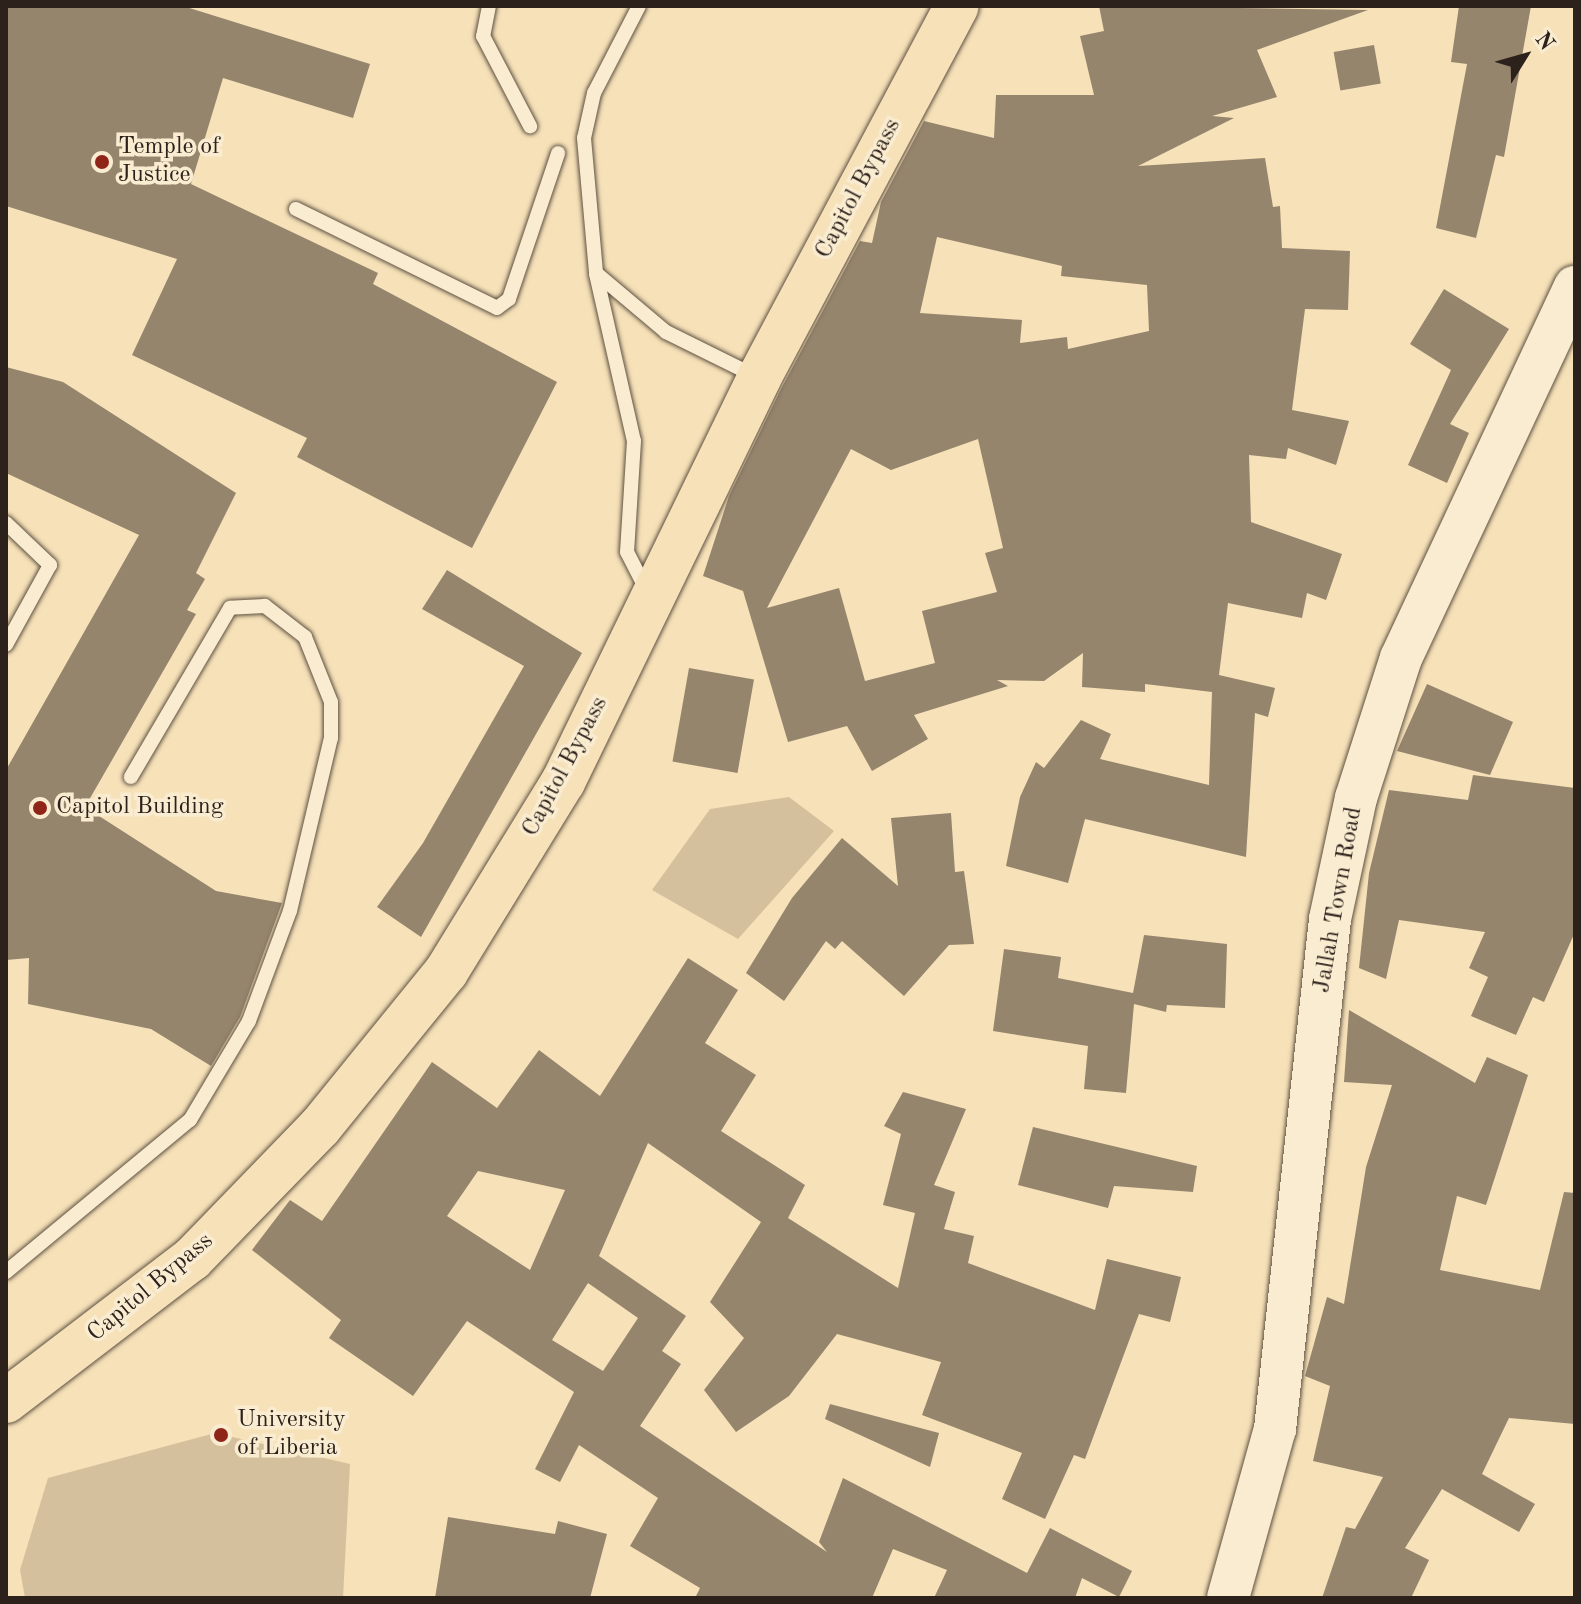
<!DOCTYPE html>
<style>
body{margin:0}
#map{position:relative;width:1581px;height:1604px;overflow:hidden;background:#f6e1b8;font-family:"Old Standard TT",serif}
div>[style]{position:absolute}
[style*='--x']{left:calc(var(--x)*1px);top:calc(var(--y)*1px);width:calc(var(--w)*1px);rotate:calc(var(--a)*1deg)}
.green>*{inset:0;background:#d4c09d}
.building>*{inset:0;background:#96856d;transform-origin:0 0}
.roads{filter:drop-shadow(0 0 2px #5f5142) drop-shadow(0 0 2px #5f5142)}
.lane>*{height:14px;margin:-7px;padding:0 7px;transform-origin:7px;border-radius:7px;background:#f9ecd1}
.secondary>*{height:42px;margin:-21px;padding:0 21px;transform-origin:21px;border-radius:21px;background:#f9ecd1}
.highway>*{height:44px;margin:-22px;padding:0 22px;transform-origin:22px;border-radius:22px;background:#f6e1b8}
.dots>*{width:22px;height:22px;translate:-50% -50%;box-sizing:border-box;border:4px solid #f9ecd1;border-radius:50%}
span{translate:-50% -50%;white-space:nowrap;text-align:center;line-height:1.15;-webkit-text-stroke:7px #f9ecd1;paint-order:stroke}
.poi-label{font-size:24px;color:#2d211b}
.left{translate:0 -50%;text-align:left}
.street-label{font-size:24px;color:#2d211b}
.frame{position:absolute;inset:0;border:8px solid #2d211b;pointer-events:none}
.north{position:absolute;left:1485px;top:16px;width:80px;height:80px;-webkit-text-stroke:6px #f9ecd1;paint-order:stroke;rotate:53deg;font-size:22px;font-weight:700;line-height:32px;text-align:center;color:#2d211b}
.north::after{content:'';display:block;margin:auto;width:28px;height:36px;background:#2d211b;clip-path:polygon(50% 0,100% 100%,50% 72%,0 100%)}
</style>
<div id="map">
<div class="green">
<i style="clip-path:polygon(789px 797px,834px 831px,738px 939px,652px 890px,710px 809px)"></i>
<i style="clip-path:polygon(215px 1433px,350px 1464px,343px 1598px,25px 1598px,20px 1570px,48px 1478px)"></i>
</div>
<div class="building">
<i style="clip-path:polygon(6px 6px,183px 6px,370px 64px,353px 118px,223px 78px,191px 184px,378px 273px,373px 284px,557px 382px,472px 548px,297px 457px,307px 438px,132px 355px,177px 259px,6px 206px)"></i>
<i style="clip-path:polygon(evenodd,1099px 6px,1368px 10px,1257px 50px,1277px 97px,1212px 116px,1234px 118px,1138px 166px,1265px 158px,1273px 207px,1280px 206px,1282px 248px,1350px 251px,1348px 310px,1305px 309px,1292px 410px,1349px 421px,1336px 465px,1288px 448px,1286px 459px,1249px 455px,1251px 522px,1342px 554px,1326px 600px,1307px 593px,1302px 618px,1228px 603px,1219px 675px,1275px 688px,1268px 717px,1255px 713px,1246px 857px,1085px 819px,1068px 883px,1006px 866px,1020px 797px,1036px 762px,1044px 768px,1081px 720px,1111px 734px,1100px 759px,1209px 785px,1212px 692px,1145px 684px,1145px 692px,1082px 687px,1083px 653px,1044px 681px,997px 680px,1008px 686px,914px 715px,928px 739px,872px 771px,847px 726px,788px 742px,743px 591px,703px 576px,729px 496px,781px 389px,860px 241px,872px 243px,881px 202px,924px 121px,994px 138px,996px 95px,1094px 95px,1080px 36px,1104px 31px,1099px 6px,937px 237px,1062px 266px,1061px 276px,1147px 285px,1149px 331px,1068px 349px,1067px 337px,1020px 343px,1022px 320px,920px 313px,937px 237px,1099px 6px,978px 439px,1003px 548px,985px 553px,997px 592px,922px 611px,935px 663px,865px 681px,839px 588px,767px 608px,851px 449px,891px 470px,978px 439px)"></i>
<i style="clip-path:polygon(1459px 6px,1531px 6px,1504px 157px,1496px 155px,1476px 238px,1436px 228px,1467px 64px,1451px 62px)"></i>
<i style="left:1374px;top:45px;width:39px;height:41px;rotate:80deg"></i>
<i style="clip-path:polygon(1444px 289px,1509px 329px,1450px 424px,1469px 433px,1447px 483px,1408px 465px,1451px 370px,1410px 344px)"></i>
<i style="clip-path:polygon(6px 367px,63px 382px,236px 493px,196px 573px,205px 579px,187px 610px,196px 614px,85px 807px,216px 891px,282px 903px,240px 1017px,211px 1066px,151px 1029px,28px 1004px,29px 958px,6px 960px,6px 770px,139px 535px,6px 473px)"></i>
<i style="clip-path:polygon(447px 570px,582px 653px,421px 937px,377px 907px,423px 843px,524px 666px,422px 609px)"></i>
<i style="left:689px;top:668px;width:66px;height:95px;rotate:10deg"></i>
<i style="clip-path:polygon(1427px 684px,1513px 722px,1490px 775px,1397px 751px)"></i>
<i style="clip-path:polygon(1473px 775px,1575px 788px,1575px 932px,1544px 1002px,1533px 997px,1516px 1035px,1471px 1016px,1488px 977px,1469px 968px,1485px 932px,1399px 920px,1386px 979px,1359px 968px,1369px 873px,1389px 790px,1468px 800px)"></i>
<i style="clip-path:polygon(951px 813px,955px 872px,964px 871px,974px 944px,949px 945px,904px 996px,842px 941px,835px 949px,826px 941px,784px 1001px,746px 973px,792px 898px,842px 838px,898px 886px,891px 818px)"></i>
<i style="clip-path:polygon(1144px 935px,1227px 944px,1225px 1008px,1167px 1005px,1166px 1012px,1134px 1004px,1126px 1093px,1084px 1089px,1088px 1046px,993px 1031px,1004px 949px,1061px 957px,1058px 978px,1133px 993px)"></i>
<i style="clip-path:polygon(evenodd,688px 958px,738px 990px,705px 1043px,756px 1075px,721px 1131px,805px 1185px,788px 1218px,898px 1288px,915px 1213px,883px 1205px,901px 1134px,884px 1126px,903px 1092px,966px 1109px,934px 1185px,955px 1192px,944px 1229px,974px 1236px,968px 1263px,1095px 1310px,1107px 1259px,1181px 1277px,1170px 1322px,1139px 1314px,1085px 1459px,1074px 1455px,1045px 1519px,1002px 1499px,1022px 1453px,922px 1415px,941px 1362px,837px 1334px,789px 1396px,736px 1432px,704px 1390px,744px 1338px,710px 1302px,761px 1222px,648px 1143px,599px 1256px,686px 1316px,662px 1351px,681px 1364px,640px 1426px,827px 1552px,819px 1542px,843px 1478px,1027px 1573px,1050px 1528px,1132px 1571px,1119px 1597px,1082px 1578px,1075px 1598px,934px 1598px,947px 1570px,893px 1549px,872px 1598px,695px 1598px,700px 1588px,630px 1546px,658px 1498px,579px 1445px,560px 1482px,535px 1469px,574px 1392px,467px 1321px,413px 1396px,329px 1338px,341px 1320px,252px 1250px,290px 1200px,322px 1221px,432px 1062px,497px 1108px,539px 1050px,600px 1096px,688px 958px,478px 1171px,565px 1190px,530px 1270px,447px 1216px,478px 1171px,688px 958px,588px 1283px,638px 1318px,603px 1371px,552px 1340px,588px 1283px)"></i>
<i style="clip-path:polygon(1349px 1010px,1475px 1083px,1487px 1057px,1528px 1075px,1486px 1205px,1457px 1196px,1440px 1270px,1540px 1290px,1564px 1192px,1575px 1193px,1575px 1424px,1509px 1418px,1482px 1474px,1535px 1504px,1519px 1532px,1442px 1489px,1405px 1548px,1429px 1560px,1411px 1598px,1322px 1598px,1346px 1527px,1355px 1529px,1383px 1477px,1313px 1461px,1330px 1386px,1305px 1376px,1327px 1297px,1344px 1304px,1366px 1167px,1392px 1085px,1344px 1082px)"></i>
<i style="clip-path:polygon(1033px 1127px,1197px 1166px,1193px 1192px,1114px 1186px,1108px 1208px,1018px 1185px)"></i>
<i style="clip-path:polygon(830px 1404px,939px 1433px,930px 1467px,825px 1419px)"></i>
<i style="clip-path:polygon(448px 1517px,555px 1534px,558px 1521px,607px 1534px,590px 1598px,435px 1598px)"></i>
</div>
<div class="roads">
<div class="lane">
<i style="--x:489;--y:6;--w:31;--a:101"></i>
<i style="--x:483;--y:36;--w:102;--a:62.4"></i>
<i style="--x:639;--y:6;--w:98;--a:117.3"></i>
<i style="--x:594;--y:93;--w:46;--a:102.5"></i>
<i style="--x:584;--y:138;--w:136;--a:84.9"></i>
<i style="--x:596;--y:273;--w:92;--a:40.1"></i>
<i style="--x:666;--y:332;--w:99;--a:26.3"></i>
<i style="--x:296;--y:209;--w:224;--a:26.2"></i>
<i style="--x:497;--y:308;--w:15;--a:-37"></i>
<i style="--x:509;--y:299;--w:154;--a:-71.4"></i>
<i style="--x:596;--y:274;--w:171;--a:77.2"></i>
<i style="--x:634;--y:441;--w:111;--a:93.6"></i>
<i style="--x:627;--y:552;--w:44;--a:62.9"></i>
<i style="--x:6;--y:523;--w:61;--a:43.7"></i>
<i style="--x:50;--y:565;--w:91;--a:118.8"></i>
<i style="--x:6;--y:1272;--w:239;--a:-39.6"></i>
<i style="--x:190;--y:1120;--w:115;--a:-59.2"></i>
<i style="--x:249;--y:1021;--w:117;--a:-69.6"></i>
<i style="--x:290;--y:911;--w:178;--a:-76.7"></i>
<i style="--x:331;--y:738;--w:36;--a:-90"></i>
<i style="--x:331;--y:702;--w:70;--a:-111.8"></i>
<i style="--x:305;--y:637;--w:51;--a:-142.2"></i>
<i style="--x:265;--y:606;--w:35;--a:177"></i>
<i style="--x:230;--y:608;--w:196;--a:120.4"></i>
</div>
<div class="secondary">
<i style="--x:1228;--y:1598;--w:175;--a:-74.5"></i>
<i style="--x:1275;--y:1429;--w:513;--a:-83.84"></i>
<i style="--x:1330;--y:919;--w:124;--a:-77.9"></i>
<i style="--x:1356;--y:798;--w:147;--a:-72.2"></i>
<i style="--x:1401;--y:658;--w:410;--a:-64.9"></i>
</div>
<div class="highway">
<i style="--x:6;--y:1401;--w:234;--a:-37.4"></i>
<i style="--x:192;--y:1259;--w:184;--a:-45.9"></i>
<i style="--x:320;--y:1127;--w:200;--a:-50.9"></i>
<i style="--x:446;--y:972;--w:223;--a:-58.4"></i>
<i style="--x:563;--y:782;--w:449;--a:-64.1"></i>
<i style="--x:759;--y:378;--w:421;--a:-62"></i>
</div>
</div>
<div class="dots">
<i style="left:102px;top:162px;background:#8f2418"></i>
<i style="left:40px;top:808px;background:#8f2418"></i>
<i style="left:221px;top:1435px;background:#8f2418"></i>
</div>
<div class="poi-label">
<span class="left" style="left:118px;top:162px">Temple of<br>Justice</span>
<span class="left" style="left:56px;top:808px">Capitol Building</span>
<span class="left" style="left:237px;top:1435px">University<br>of Liberia</span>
</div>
<div class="street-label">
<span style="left:859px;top:189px;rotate:-62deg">Capitol Bypass</span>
<span style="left:566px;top:767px;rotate:-62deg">Capitol Bypass</span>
<span style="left:1339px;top:900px;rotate:-80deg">Jallah Town Road</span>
<span style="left:151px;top:1288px;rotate:-40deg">Capitol Bypass</span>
</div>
<div class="frame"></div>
<div class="north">N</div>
</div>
